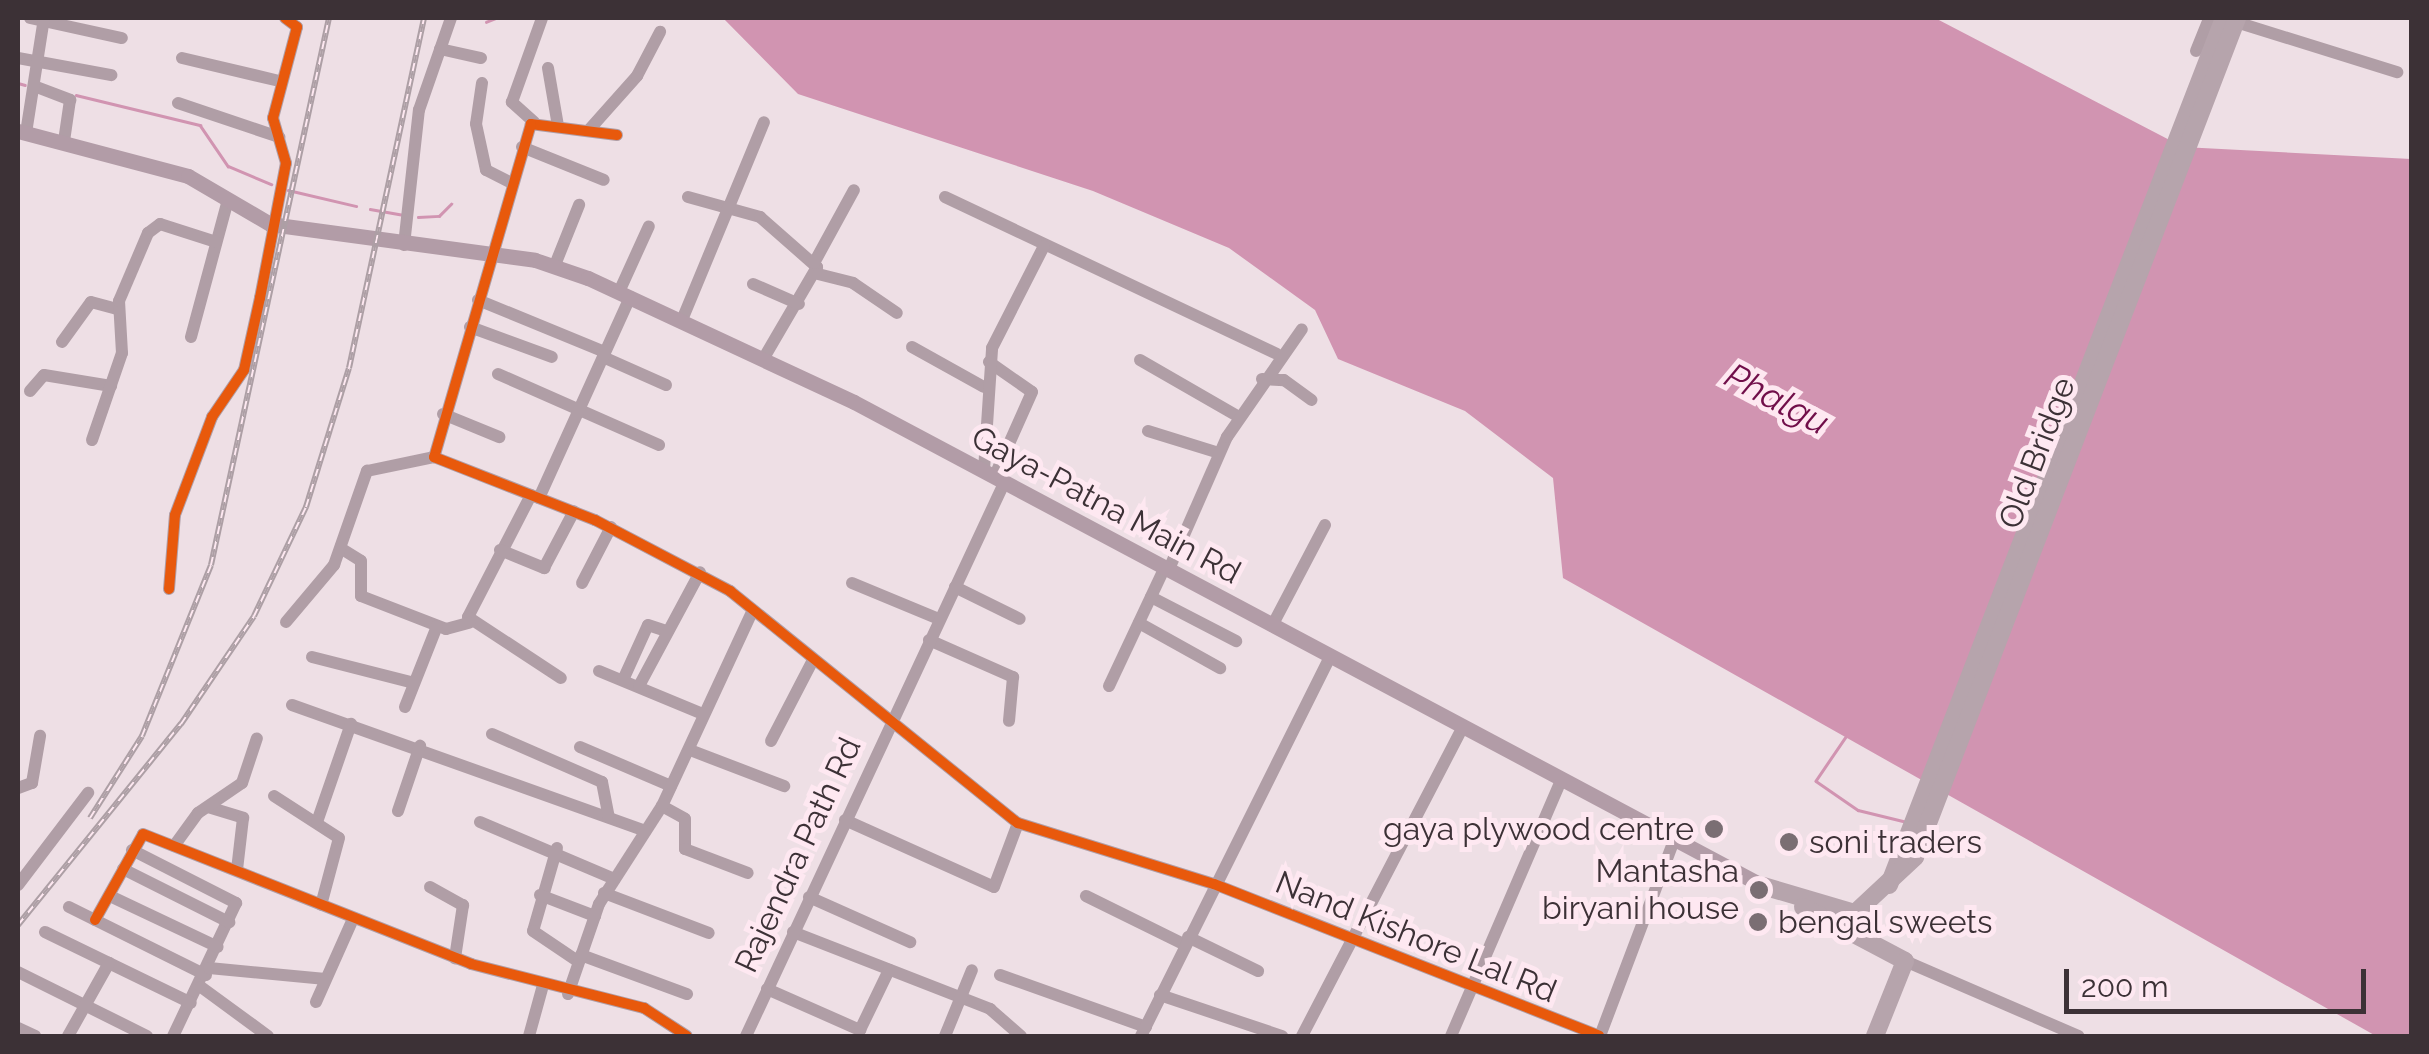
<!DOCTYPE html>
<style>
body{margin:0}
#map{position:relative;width:2429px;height:1054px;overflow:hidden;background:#eedfe5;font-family:Raleway,sans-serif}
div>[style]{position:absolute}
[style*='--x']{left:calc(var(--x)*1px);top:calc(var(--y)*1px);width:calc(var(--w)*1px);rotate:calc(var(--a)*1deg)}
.water>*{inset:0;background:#d194b1}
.stream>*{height:2.5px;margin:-1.25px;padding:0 1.25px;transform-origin:1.25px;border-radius:1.25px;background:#d194b1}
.minor>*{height:12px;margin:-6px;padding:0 6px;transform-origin:6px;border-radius:6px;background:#b09ea6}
.major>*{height:15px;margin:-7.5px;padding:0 7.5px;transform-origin:7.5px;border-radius:7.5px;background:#b29ca7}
.highway>*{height:18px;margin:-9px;padding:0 9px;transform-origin:9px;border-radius:9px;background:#b6a4ac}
.rail>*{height:6px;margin-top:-3px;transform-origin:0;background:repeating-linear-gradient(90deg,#fee8f1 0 8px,#ad9fa5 0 16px);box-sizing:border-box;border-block:2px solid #ad9fa5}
.cycleway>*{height:10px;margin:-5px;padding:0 5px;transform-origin:5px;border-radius:5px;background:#e8590c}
.dots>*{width:28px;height:28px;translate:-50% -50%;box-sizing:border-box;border:5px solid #fee8f1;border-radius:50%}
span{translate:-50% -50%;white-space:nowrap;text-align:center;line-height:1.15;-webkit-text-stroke:10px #fee8f1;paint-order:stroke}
.street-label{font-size:32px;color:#3c3136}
.poi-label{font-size:32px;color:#3c3136}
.right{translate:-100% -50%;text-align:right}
.left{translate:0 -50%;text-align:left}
.water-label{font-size:35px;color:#700e49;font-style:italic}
.frame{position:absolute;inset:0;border:20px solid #3c3136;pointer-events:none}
.scale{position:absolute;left:2064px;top:969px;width:302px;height:45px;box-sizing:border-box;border:5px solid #3c3136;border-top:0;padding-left:12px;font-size:30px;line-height:35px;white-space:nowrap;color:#3c3136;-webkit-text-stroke:8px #fee8f1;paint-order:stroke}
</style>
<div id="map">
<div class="water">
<i style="clip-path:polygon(723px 18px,1935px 18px,2183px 147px,2411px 159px,2411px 1036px,2376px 1036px,1563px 578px,1553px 478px,1465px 411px,1338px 359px,1315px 310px,1229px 248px,1093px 191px,798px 94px)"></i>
</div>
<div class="stream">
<i style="--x:486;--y:22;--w:11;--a:-22"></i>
<i style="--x:18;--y:83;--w:7;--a:16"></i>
<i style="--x:76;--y:95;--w:128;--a:13.6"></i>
<i style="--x:200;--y:125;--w:50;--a:55.7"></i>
<i style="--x:228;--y:166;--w:47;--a:22.7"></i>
<i style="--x:288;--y:190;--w:70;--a:13.2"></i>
<i style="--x:370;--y:209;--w:34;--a:10"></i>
<i style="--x:418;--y:217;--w:21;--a:-3"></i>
<i style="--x:439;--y:216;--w:17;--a:-45"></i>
<i style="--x:1846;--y:737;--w:53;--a:124.3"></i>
<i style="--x:1816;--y:781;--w:51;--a:34.6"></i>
<i style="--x:1858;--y:810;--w:50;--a:13.8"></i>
<i style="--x:1931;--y:836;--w:15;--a:58"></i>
</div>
<div class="minor">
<i style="--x:30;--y:18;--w:94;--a:12.3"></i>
<i style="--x:2236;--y:22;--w:169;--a:17.3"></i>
<i style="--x:440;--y:49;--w:42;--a:12.4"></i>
<i style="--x:2196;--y:51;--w:35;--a:-68"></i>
<i style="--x:18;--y:58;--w:95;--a:10.4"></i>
<i style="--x:182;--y:58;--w:100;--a:13.3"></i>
<i style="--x:548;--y:68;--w:59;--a:80.2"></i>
<i style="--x:482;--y:83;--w:41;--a:98.3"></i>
<i style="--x:476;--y:124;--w:47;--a:77.7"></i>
<i style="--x:486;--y:170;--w:27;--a:27"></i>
<i style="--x:34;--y:86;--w:39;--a:21"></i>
<i style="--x:70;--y:100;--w:41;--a:98.3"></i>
<i style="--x:178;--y:103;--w:107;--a:18.6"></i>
<i style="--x:534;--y:122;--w:30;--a:-138"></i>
<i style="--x:512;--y:102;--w:89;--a:-70.3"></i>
<i style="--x:588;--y:131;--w:74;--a:-48.3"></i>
<i style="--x:637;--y:76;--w:50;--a:-62.4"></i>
<i style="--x:26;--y:133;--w:116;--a:-81.1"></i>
<i style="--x:617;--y:135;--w:87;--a:-172.7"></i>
<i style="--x:531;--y:124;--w:347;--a:106.2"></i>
<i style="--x:434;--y:457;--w:173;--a:21.4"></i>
<i style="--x:595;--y:520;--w:153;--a:27.7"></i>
<i style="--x:730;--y:591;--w:370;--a:38.9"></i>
<i style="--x:1018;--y:823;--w:205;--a:17.3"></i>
<i style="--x:1214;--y:884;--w:414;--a:21.5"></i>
<i style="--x:522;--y:147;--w:88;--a:21.9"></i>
<i style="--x:688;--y:197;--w:75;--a:15.5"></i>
<i style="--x:760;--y:217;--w:76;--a:41.3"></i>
<i style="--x:817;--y:267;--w:103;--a:120.3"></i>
<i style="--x:945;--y:197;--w:367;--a:25.3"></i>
<i style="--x:404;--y:245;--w:136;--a:-83.7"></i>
<i style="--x:419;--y:110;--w:97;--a:-70.8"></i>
<i style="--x:814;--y:263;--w:83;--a:-61.3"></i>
<i style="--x:555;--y:265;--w:65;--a:-68.2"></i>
<i style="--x:818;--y:274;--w:36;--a:14"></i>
<i style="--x:853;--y:283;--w:53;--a:34.3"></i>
<i style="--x:753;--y:284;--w:50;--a:23.5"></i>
<i style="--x:619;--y:292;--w:72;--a:-65.6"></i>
<i style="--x:478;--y:300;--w:137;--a:22.3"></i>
<i style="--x:682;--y:320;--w:214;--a:-67.5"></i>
<i style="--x:470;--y:327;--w:87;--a:20.1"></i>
<i style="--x:191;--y:337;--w:142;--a:-74.9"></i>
<i style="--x:62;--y:342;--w:49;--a:-54.1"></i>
<i style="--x:91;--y:302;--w:27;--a:15"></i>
<i style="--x:912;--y:347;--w:82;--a:29.1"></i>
<i style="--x:603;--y:357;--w:69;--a:24"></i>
<i style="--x:1140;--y:360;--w:114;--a:29.9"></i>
<i style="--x:989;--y:362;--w:52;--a:34.9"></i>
<i style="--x:1032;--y:392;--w:91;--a:114"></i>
<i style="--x:498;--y:374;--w:176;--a:23.8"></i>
<i style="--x:1262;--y:379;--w:22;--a:3"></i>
<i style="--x:1284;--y:380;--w:34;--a:36"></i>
<i style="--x:30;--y:391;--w:21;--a:-49"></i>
<i style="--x:44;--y:375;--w:68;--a:9.3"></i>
<i style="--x:443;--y:414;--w:61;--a:22.3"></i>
<i style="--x:1148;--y:431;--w:74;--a:17.2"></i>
<i style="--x:92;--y:440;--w:92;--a:-71"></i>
<i style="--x:122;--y:353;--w:52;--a:-93.3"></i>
<i style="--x:119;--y:301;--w:74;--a:-66.9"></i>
<i style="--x:148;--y:233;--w:15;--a:-37"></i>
<i style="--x:160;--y:224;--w:59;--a:17.8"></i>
<i style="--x:984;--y:470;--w:122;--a:-86.2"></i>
<i style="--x:992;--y:348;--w:114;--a:-63"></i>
<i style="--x:531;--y:495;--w:137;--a:117.3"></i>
<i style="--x:468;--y:617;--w:111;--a:33.3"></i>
<i style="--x:539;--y:498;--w:221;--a:-65.6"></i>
<i style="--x:342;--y:549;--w:22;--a:32"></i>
<i style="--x:361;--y:561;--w:35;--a:90"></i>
<i style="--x:361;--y:596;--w:91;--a:21.2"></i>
<i style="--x:446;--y:629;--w:24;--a:-15"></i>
<i style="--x:500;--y:550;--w:48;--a:22.2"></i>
<i style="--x:544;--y:568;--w:64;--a:-62.2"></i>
<i style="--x:1169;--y:569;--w:144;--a:-66.3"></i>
<i style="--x:1227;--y:437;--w:131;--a:-55.2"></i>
<i style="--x:582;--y:583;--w:63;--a:-62.6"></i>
<i style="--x:852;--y:583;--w:94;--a:22.5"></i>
<i style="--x:955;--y:587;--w:72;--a:26.2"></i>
<i style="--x:169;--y:589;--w:74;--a:-85.4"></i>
<i style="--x:175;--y:515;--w:105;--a:-69.3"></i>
<i style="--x:212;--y:417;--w:57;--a:-55.8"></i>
<i style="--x:244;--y:370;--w:74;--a:-77.5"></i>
<i style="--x:260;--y:298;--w:137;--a:-79.1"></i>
<i style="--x:286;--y:163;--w:47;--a:-106.1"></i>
<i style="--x:273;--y:118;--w:94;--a:-75.2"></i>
<i style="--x:297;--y:27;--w:15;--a:-143"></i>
<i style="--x:1151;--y:597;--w:96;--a:27.4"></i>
<i style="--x:286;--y:622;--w:75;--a:-49.9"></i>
<i style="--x:334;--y:565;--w:100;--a:-70.7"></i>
<i style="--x:367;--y:471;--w:68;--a:-11.8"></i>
<i style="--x:1139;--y:623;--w:93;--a:29.1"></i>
<i style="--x:1272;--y:626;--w:114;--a:-62.3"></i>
<i style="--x:929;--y:640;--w:92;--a:23.8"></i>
<i style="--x:1013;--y:677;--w:44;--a:95.2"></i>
<i style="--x:312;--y:657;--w:105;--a:14.3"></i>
<i style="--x:599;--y:671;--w:113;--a:22.5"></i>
<i style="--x:623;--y:680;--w:60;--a:-65.6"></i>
<i style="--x:648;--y:625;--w:20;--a:18"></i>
<i style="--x:639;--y:686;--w:129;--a:-61.8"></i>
<i style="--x:1109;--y:686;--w:132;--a:-64.8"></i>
<i style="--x:292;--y:705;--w:375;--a:19.6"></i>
<i style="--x:405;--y:707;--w:87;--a:-68.4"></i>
<i style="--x:492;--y:734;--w:120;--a:23.6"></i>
<i style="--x:602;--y:782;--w:36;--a:79"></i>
<i style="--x:771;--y:741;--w:91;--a:-62.6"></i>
<i style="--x:580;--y:747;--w:99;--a:23.2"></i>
<i style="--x:690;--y:750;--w:101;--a:21"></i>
<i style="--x:18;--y:788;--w:15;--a:-20"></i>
<i style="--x:32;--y:783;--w:48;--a:-80.3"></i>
<i style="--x:274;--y:796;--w:77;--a:32.9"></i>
<i style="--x:339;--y:838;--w:69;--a:105"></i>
<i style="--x:662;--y:806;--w:26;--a:29"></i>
<i style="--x:685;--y:819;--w:30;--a:90"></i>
<i style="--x:685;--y:849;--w:67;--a:20.9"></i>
<i style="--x:208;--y:807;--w:37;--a:17"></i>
<i style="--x:243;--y:818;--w:52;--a:96.6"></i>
<i style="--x:398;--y:811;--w:69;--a:-71.3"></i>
<i style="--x:845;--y:820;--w:163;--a:24.2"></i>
<i style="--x:994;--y:887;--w:68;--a:-69.4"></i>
<i style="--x:317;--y:822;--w:104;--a:-70.9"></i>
<i style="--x:480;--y:822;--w:146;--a:23"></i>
<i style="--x:174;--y:846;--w:41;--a:-54"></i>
<i style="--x:198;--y:813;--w:53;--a:-34.3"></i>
<i style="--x:242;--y:783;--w:47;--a:-71.6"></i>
<i style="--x:557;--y:848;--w:86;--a:106.1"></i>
<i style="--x:533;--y:931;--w:55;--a:34"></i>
<i style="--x:132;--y:850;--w:117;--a:27"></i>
<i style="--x:236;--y:903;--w:147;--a:115.3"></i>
<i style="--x:123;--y:869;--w:119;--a:26.6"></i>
<i style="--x:18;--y:885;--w:116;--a:-52.7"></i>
<i style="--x:430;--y:887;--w:38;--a:29"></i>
<i style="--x:463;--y:905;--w:54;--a:98.6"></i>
<i style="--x:604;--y:893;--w:112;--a:20.9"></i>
<i style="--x:540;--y:895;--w:59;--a:20.9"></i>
<i style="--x:110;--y:896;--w:119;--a:25.3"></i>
<i style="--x:1086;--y:896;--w:110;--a:26.3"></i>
<i style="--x:809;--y:897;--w:111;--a:24"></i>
<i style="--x:69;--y:907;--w:153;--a:26.4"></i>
<i style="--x:95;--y:920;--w:98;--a:-60.8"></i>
<i style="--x:143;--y:834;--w:353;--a:21.6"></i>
<i style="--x:471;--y:964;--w:179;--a:14.3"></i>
<i style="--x:644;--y:1008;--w:51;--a:33.1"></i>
<i style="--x:45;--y:932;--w:162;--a:25.9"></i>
<i style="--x:793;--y:932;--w:212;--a:21.3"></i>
<i style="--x:990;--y:1009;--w:41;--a:41.1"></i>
<i style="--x:1188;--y:937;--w:78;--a:25.9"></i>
<i style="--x:581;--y:955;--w:113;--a:20.2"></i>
<i style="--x:1905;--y:961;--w:189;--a:23.4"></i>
<i style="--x:209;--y:968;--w:117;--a:5.4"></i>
<i style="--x:18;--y:972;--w:144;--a:26.4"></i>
<i style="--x:1000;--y:975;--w:155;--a:19.6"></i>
<i style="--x:201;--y:987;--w:83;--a:36.2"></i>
<i style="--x:767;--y:989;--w:102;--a:23.8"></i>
<i style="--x:860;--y:1030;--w:67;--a:-64.2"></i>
<i style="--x:568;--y:994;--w:95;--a:-71"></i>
<i style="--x:599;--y:904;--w:117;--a:-57.3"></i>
<i style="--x:662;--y:806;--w:216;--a:-65.1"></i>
<i style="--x:1160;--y:995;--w:129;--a:18.6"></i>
<i style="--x:316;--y:1002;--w:91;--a:-66"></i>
<i style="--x:18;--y:1028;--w:19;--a:25"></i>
<i style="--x:68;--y:1036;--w:84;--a:-60.7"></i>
<i style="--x:529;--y:1036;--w:53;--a:-74.6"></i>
<i style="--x:746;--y:1036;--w:612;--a:-64.98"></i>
<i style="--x:945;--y:1036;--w:71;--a:-67.8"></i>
<i style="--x:1141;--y:1036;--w:421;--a:-63.5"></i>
<i style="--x:1302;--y:1036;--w:346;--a:-62.5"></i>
<i style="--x:1451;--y:1036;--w:278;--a:-66.7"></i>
<i style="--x:1600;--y:1036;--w:206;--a:-69.3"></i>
</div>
<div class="major">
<i style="--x:18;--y:131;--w:176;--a:14.8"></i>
<i style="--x:188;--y:176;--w:95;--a:30.3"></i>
<i style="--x:270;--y:224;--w:267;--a:7.7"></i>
<i style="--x:535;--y:260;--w:56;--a:18.8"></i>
<i style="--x:588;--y:278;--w:293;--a:25"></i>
<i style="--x:854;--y:402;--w:1030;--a:28.03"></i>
</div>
<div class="highway">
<i style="--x:1889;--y:885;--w:929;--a:-68.87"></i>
<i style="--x:1763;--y:886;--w:96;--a:16.4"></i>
<i style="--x:1855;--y:913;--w:82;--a:-43"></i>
<i style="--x:1915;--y:857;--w:899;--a:-69"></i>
<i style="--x:1803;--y:907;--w:115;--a:27.9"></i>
<i style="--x:1905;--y:961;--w:81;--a:111.8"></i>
</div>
<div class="rail">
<i style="--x:90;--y:818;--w:97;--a:-57.6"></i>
<i style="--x:142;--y:736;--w:184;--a:-68"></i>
<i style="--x:211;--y:565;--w:560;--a:-77.83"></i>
<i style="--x:18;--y:925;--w:259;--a:-51"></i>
<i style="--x:181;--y:724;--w:130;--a:-55.9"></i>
<i style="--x:254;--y:616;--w:121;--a:-64.5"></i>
<i style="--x:306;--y:507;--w:145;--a:-72.8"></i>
<i style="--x:349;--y:368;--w:358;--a:-77.9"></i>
</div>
<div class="cycleway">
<i style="--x:617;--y:135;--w:87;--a:-172.7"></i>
<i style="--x:531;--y:124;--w:347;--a:106.2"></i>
<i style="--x:434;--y:457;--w:173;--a:21.4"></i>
<i style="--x:595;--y:520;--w:153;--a:27.7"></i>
<i style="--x:730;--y:591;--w:370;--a:38.9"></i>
<i style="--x:1018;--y:823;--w:205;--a:17.3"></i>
<i style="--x:1214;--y:884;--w:414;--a:21.5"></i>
<i style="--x:169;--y:589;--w:74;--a:-85.4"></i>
<i style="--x:175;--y:515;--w:105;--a:-69.3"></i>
<i style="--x:212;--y:417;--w:57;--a:-55.8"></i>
<i style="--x:244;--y:370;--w:74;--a:-77.5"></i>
<i style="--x:260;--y:298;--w:137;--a:-79.1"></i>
<i style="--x:286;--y:163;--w:47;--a:-106.1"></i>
<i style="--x:273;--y:118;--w:94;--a:-75.2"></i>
<i style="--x:297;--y:27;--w:15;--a:-143"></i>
<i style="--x:95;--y:920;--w:98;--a:-60.8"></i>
<i style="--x:143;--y:834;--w:353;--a:21.6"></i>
<i style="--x:471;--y:964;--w:179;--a:14.3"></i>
<i style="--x:644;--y:1008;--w:51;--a:33.1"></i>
</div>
<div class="dots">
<i style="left:1714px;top:829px;background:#7a6e73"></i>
<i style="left:1789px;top:842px;background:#7a6e73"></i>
<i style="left:1759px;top:890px;background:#7a6e73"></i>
<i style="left:1758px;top:922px;background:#7a6e73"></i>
</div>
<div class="street-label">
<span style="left:2037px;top:453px;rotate:-69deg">Old Bridge</span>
<span style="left:1106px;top:505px;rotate:28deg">Gaya-Patna Main Rd</span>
<span style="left:798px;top:855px;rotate:-65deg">Rajendra Path Rd</span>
<span style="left:1416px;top:937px;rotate:22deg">Nand Kishore Lal Rd</span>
</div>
<div class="poi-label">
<span class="right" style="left:1694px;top:829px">gaya plywood centre</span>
<span class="left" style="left:1809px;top:842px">soni traders</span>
<span class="right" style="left:1739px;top:890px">Mantasha<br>biryani house</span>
<span class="left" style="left:1778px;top:922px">bengal sweets</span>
</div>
<div class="water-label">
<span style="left:1777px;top:399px;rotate:28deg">Phalgu</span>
</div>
<div class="frame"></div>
<div class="scale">200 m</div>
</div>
